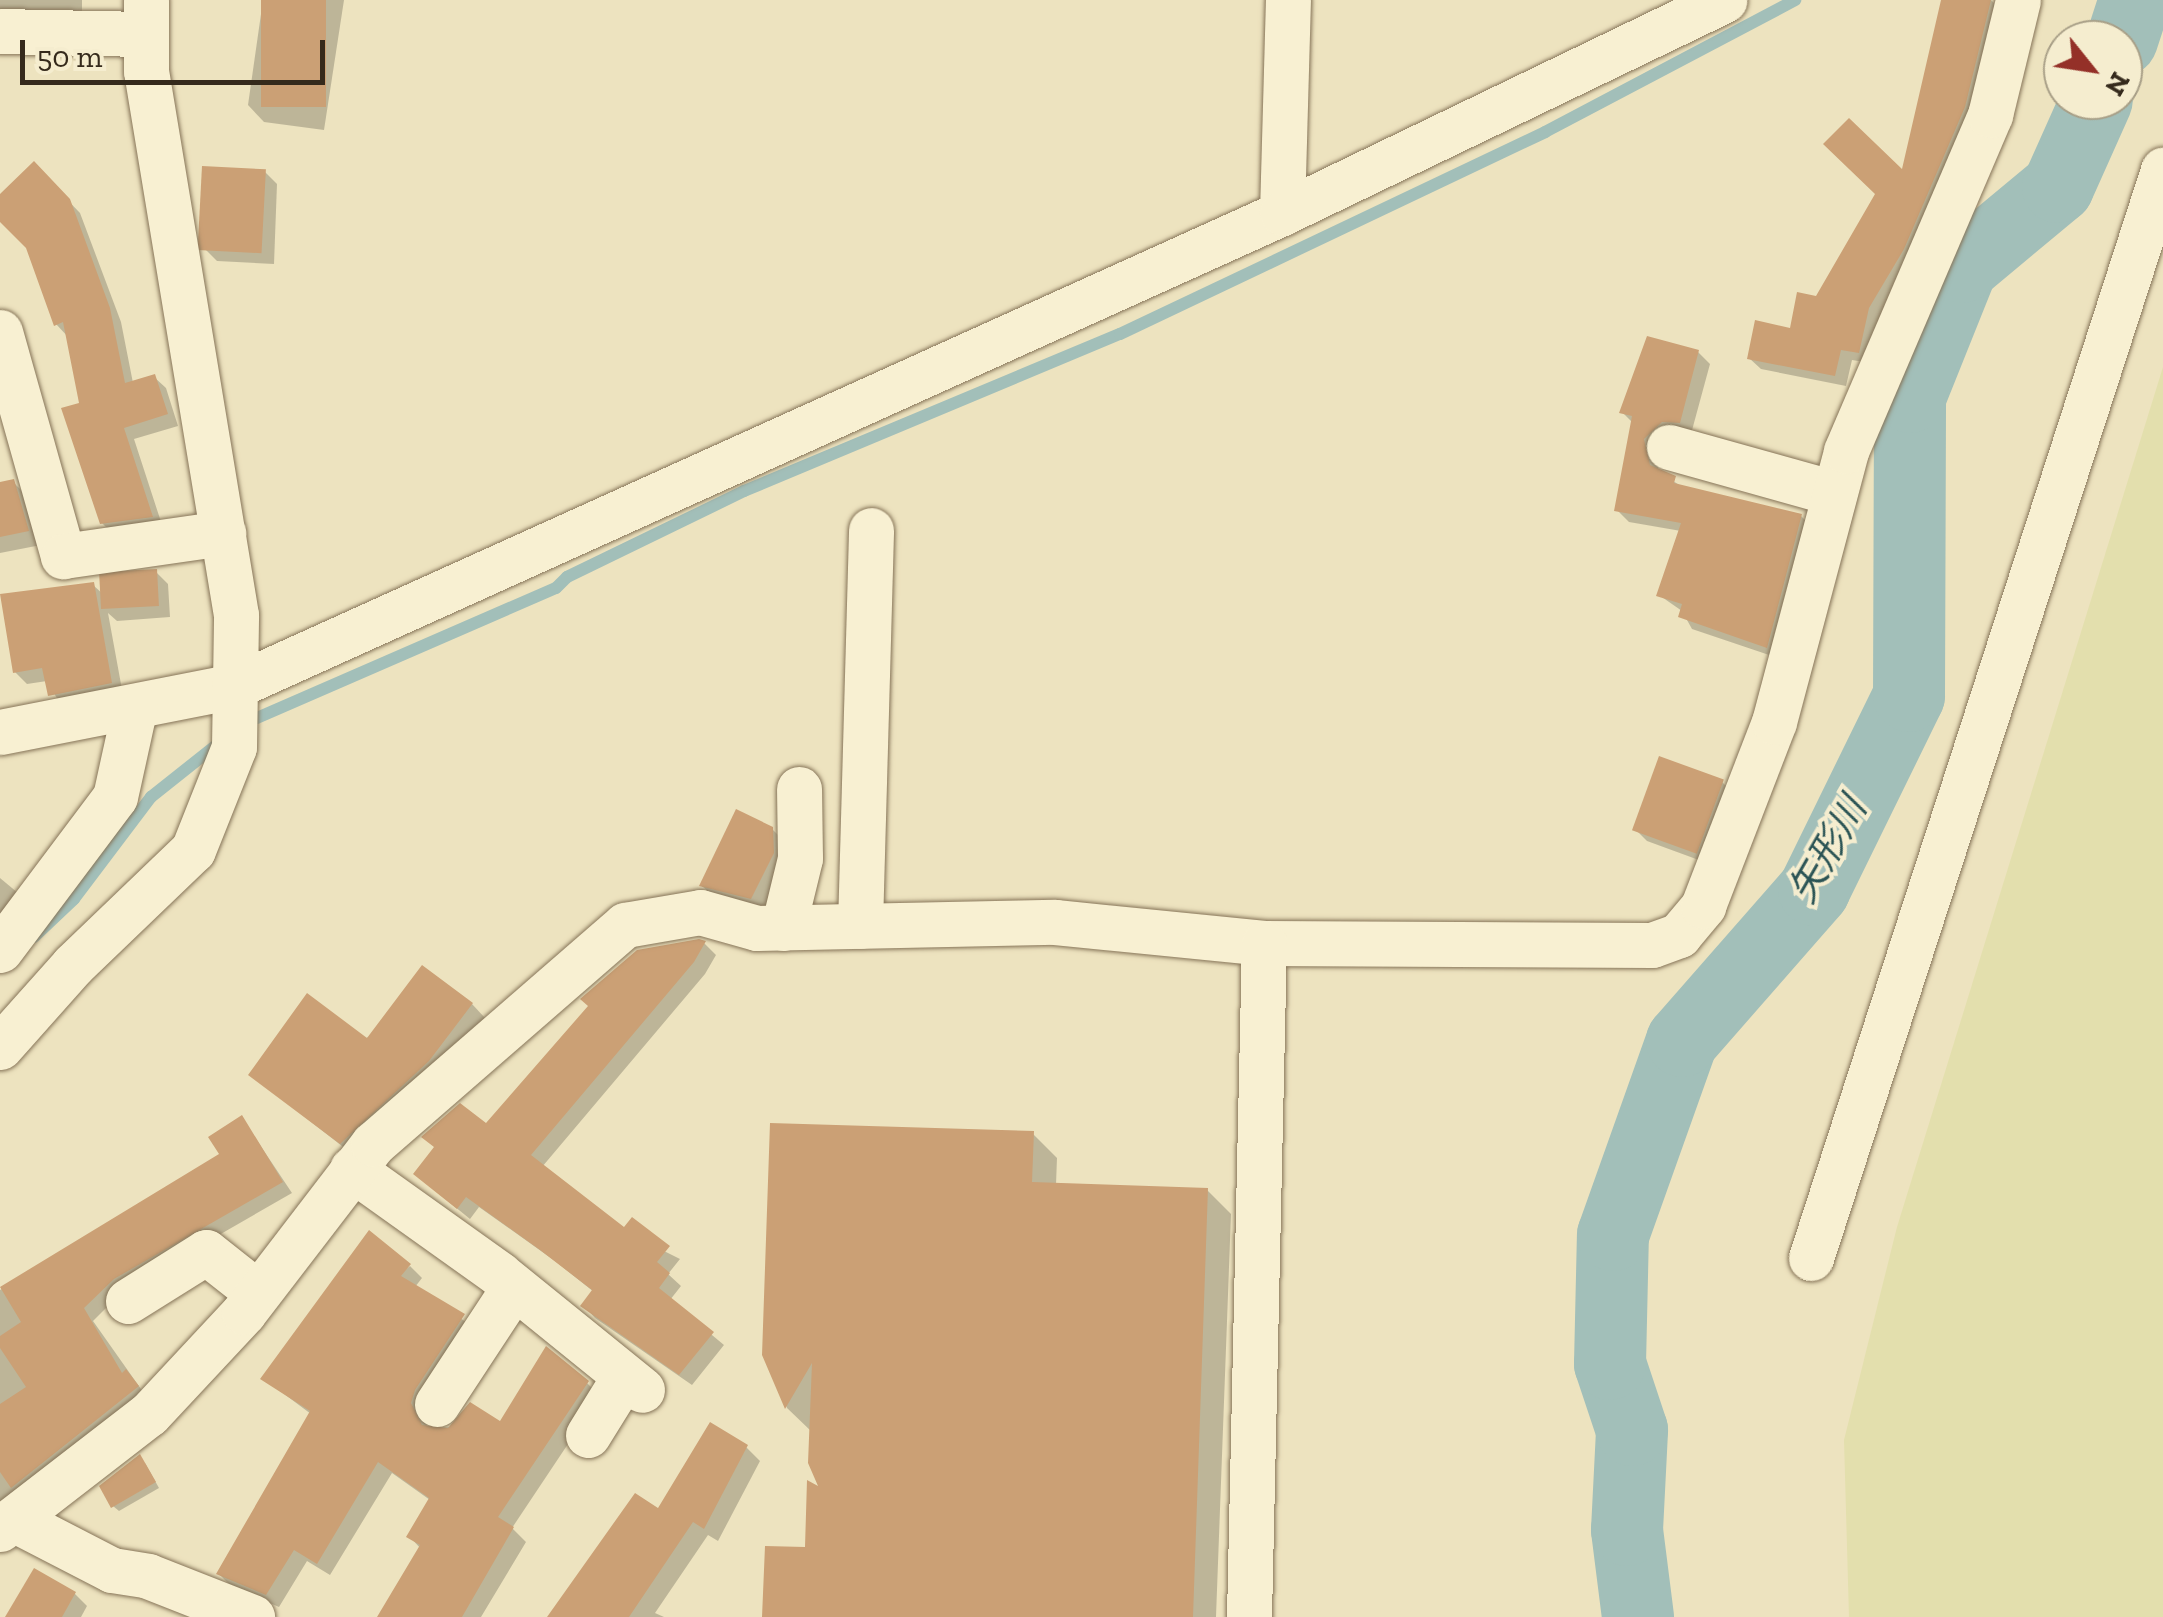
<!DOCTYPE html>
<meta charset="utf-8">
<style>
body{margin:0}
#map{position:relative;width:2163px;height:1617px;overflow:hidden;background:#ede3bf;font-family:"Zilla Slab","Noto Sans JP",serif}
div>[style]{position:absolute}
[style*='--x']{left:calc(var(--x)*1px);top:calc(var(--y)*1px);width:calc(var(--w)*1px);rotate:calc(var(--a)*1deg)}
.farmland>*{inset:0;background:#e3dfad}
.shadow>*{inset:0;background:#0003;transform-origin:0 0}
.stream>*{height:12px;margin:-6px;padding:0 6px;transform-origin:6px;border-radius:6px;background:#a2bfb9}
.river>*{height:72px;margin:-36px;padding:0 36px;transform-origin:36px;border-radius:36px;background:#a2bfb9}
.building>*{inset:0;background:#cba075;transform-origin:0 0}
.roads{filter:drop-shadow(0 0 2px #867458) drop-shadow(0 0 2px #867458)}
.minor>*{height:45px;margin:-22.5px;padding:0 22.5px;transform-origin:22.5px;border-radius:22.5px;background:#f8f0d2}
span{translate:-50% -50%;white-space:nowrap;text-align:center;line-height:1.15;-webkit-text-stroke:8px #f5edcf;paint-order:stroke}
.water-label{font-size:38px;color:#2b5455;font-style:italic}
.north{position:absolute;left:2043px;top:20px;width:100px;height:100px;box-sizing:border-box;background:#f5edcf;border:2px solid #a89f87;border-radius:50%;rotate:120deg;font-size:28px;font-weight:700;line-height:40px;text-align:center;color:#352a1c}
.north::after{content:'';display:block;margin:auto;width:35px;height:45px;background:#943028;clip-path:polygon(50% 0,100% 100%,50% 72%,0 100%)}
.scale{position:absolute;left:20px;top:40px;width:305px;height:45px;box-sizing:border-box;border:5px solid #352a1c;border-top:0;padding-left:12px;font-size:30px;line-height:35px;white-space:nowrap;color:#352a1c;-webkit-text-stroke:8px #f5edcf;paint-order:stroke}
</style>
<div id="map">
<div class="farmland">
<i style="clip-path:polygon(2163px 367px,2163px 1617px,1849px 1617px,1844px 1440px,1897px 1227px)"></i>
</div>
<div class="shadow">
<i style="left:0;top:0;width:82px;height:19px"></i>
<i style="clip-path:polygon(263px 0,344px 0,324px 130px,264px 122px,248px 105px)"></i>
<i style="clip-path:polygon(1943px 0,1991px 0,2002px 11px,1976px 119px,1870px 363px,1852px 360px,1846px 386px,1761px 369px,1749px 358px,1792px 331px,1903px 174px)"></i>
<i style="clip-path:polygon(34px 165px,80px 213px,121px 322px,133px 383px,154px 377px,166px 388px,178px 426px,134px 439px,163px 528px,114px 535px,102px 523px,69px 338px,56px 324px,28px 247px,0 218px,0 197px)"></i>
<i style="clip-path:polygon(265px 172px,277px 184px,274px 264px,217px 261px,205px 249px)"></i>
<i style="clip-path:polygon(1698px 352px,1710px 364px,1691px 434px,1655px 452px,1659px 472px,1684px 488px,1801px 516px,1813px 528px,1778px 658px,1692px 629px,1682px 611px,1659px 595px,1681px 531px,1629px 522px,1617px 510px,1634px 424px,1622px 412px)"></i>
<i style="clip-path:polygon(13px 482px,27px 496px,41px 545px,0 553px,0 484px)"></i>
<i style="clip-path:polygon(156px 572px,168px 584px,170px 617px,117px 621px,108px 613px,123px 695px,62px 707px,47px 681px,27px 684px,15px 672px,93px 585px,104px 595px)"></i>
<i style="clip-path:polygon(1722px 782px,1734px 794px,1707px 863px,1647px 841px,1635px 829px)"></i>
<i style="clip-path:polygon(772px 829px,784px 841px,785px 866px,763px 910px,714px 897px,702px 886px)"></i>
<i style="clip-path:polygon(0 878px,30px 903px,0 944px)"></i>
<i style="clip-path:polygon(704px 943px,716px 955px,705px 974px,542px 1167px,624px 1231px,680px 1259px,668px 1274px,681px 1286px,670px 1300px,724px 1345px,692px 1385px,595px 1318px,584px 1306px,594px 1292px,555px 1261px,479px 1207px,470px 1219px,428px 1185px,486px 1127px)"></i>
<i style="clip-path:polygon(472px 1004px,486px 1019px,356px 1157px,251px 1075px)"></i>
<i style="clip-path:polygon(242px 1118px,292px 1193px,125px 1289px,93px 1321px,148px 1399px,0 1515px,0 1290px,222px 1155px)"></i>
<i style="clip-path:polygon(1033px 1134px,1057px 1158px,1056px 1185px,1207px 1190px,1231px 1214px,1216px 1617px,765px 1617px,807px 1549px,823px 1493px,812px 1432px,787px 1408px,764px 1355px)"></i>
<i style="clip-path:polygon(410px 1266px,422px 1278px,415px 1287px,476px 1329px,423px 1418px,428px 1428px,501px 1425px,587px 1383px,600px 1396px,512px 1528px,526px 1542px,481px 1617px,380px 1617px,421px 1549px,409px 1536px,430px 1500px,392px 1473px,330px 1575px,307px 1561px,279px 1607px,232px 1587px,219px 1574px,311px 1414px,264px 1379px)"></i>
<i style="clip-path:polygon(746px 1447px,760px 1461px,718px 1541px,708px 1535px,655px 1613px,664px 1617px,552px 1617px,659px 1511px)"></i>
<i style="clip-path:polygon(145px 1463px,159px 1488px,119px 1511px,113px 1506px)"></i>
<i style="clip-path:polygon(35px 1571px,75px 1594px,87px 1606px,81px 1617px,8px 1617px)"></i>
</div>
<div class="stream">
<i style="--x:243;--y:724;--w:341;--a:-23.5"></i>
<i style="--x:556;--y:588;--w:16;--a:-45"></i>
<i style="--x:567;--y:577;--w:197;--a:-25.9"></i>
<i style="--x:744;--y:491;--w:407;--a:-22.7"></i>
<i style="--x:1120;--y:334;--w:471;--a:-25.4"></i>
<i style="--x:1545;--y:132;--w:283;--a:-27.8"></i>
<i style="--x:34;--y:937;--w:55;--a:-43.5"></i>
<i style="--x:74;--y:899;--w:128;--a:-53"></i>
<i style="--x:151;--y:797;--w:87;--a:-38.5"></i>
</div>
<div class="river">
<i style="--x:2122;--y:40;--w:42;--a:-72"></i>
<i style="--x:1638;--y:1617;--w:88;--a:-97.2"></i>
<i style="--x:1627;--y:1530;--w:100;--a:-87.1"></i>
<i style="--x:1632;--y:1430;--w:70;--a:-108.4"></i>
<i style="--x:1610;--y:1364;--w:129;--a:-88.7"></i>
<i style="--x:1613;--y:1235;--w:206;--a:-70.4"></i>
<i style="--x:1682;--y:1041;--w:201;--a:-48.8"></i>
<i style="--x:1814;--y:890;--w:216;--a:-63.9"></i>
<i style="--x:1909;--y:696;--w:299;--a:-89.8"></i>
<i style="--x:1910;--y:397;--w:140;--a:-68.2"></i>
<i style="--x:1962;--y:267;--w:125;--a:-39.8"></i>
<i style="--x:2058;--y:187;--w:95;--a:-65.9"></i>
</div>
<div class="building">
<i style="left:261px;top:0;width:65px;height:107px"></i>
<i style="clip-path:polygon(1941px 0,1991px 0,1965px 107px,1904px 249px,1869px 308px,1859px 353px,1841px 350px,1835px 376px,1747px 359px,1755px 320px,1790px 328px,1797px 292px,1816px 296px,1875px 194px,1823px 144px,1849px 118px,1902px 169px)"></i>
<i style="clip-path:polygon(34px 161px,70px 199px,110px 308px,125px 383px,155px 374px,168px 414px,124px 428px,153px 517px,100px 524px,98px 518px,61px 408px,79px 403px,63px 322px,54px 326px,26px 248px,0 222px,0 194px)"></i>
<i style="left:202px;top:166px;width:64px;height:84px;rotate:3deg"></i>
<i style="clip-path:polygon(1647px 336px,1699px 350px,1680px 423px,1662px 422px,1644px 439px,1650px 465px,1676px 476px,1674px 483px,1802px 514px,1767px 648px,1678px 617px,1682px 604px,1656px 596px,1681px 523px,1614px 511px,1632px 416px,1619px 413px)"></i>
<i style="clip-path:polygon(14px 479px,29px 531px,0 537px,0 482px)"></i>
<i style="left:157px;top:569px;width:37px;height:58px;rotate:87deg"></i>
<i style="clip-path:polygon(94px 582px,112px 683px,48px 696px,42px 668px,13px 673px,0 594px)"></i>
<i style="left:1659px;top:756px;width:69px;height:79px;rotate:20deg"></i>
<i style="clip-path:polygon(736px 809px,773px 827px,774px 853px,751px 899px,699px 886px)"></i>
<i style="clip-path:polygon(699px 939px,706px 941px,694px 962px,531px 1155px,624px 1227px,632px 1217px,670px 1246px,657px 1262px,670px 1273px,659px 1288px,714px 1332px,679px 1375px,580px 1306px,592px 1290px,540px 1250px,466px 1197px,457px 1209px,413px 1174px,434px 1147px,421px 1137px,460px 1103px,486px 1123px,588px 1006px,580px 999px,637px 950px)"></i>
<i style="clip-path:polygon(422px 965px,473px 1003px,429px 1061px,340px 1144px,248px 1075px,307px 993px,367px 1038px)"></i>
<i style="clip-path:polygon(242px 1115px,283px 1182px,114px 1279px,84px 1308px,122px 1373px,126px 1369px,139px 1386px,11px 1488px,0 1472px,0 1404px,26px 1387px,0 1348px,0 1336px,21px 1322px,0 1287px,219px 1154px,208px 1137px)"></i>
<i style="clip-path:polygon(770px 1123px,1034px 1131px,1032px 1182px,1208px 1188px,1193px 1617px,762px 1617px,765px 1546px,805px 1547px,807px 1480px,818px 1486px,808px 1463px,812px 1363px,785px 1409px,762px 1355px)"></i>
<i style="clip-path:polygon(369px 1230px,411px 1264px,401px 1276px,465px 1314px,415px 1390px,411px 1403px,422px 1425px,448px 1428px,470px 1402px,500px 1421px,546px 1346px,589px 1381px,498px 1517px,514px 1527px,462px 1617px,377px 1617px,420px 1545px,406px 1537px,429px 1498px,378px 1462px,317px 1564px,294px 1550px,266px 1595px,216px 1574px,310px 1411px,260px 1379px)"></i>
<i style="clip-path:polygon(710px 1422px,748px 1445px,704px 1529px,693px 1522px,629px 1617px,547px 1617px,635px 1493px,658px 1508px)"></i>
<i style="clip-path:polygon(140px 1454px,156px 1482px,111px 1508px,99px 1486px)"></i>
<i style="clip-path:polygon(34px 1568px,76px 1592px,62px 1617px,5px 1617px)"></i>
</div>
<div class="roads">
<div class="minor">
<i style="--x:0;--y:31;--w:145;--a:1.2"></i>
<i style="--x:1282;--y:213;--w:213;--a:-88.4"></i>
<i style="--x:0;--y:332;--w:233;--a:74.3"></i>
<i style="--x:63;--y:556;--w:162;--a:-8.2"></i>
<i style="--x:1669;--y:447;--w:171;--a:15.6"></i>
<i style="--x:0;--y:732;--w:239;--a:-11.1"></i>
<i style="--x:235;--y:686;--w:1149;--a:-24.31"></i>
<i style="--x:1282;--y:213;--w:491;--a:-25.7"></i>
<i style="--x:860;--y:926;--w:396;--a:-88.4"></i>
<i style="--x:783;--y:928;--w:72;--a:-76.3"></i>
<i style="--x:800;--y:858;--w:69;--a:-90.8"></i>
<i style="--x:0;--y:950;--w:191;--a:-53.1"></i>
<i style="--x:115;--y:797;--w:93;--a:-77.6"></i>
<i style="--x:0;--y:1047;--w:110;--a:-48.3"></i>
<i style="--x:73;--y:965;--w:166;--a:-43.8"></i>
<i style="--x:193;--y:850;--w:111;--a:-68.3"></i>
<i style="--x:234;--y:747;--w:132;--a:-89.1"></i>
<i style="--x:236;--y:615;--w:551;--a:-99.39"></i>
<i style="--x:146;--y:71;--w:71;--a:-90"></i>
<i style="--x:352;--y:1169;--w:181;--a:35.5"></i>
<i style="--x:499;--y:1274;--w:184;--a:39"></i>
<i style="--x:1811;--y:1258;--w:1144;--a:-72.07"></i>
<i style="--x:128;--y:1301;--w:92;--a:-32.1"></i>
<i style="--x:206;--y:1252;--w:66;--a:38.3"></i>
<i style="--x:437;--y:1404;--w:140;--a:-56.7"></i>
<i style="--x:588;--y:1435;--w:68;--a:-58.2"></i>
<i style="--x:15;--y:1520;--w:109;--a:27.3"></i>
<i style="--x:112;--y:1570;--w:36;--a:9"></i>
<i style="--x:148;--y:1576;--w:112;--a:21.5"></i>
<i style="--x:0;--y:1529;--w:188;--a:-37.7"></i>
<i style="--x:149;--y:1414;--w:139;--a:-47"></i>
<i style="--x:244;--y:1312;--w:212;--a:-52.5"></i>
<i style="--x:373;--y:1144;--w:334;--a:-41"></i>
<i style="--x:625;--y:925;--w:76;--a:-9.8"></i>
<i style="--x:700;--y:912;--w:59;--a:15.7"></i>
<i style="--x:757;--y:928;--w:298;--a:-1.2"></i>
<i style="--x:1055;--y:922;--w:210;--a:5.7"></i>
<i style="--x:1264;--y:943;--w:388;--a:0.3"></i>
<i style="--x:1652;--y:945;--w:29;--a:-20"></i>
<i style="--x:1679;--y:935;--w:38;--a:-50"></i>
<i style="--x:1703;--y:906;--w:197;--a:-68.9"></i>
<i style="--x:1774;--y:722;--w:280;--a:-75.1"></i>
<i style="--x:1846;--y:451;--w:366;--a:-66.8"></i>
<i style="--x:1990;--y:115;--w:118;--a:-76.3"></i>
<i style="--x:1249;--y:1617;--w:674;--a:-88.73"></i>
</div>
</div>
<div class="water-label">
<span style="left:1828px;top:850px;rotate:-60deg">矢形川</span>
</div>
<div class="north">N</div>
<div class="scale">50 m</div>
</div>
